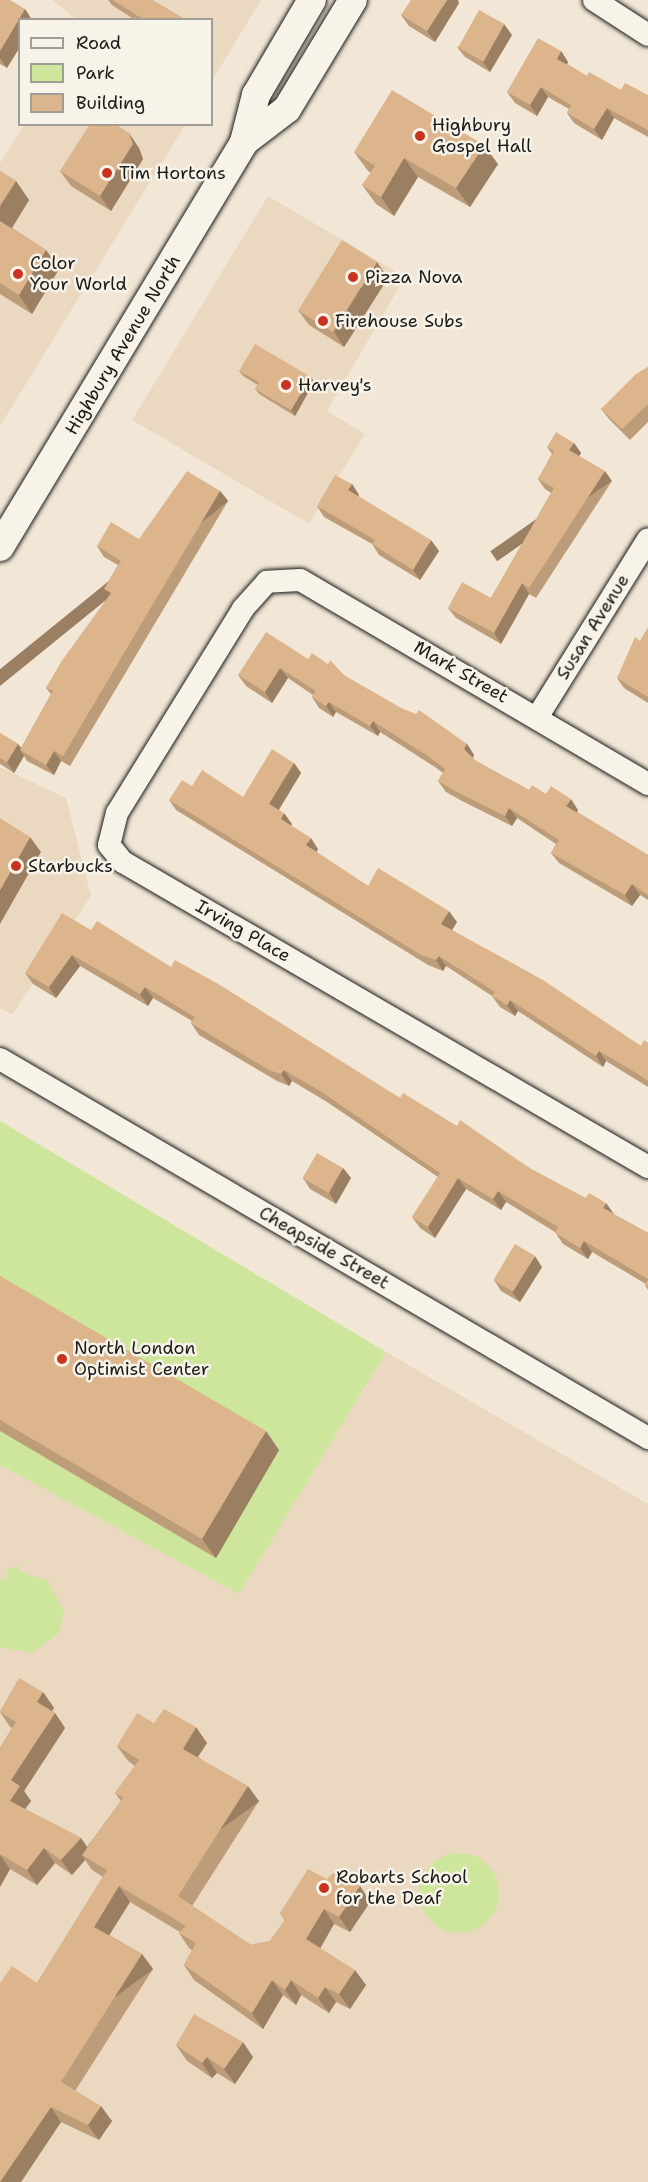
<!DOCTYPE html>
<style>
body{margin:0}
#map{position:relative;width:648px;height:2182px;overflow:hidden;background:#f2e7d6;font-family:"Shantell Sans",sans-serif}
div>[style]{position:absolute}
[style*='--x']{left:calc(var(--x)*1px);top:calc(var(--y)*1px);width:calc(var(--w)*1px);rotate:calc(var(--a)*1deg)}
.built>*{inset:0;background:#ebd8c0}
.green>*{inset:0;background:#cde69c}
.round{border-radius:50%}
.roads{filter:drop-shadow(0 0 2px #1c1c1c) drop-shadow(0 0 2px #1c1c1c)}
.minor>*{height:22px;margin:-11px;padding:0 11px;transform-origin:11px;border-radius:11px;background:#f7f3e8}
.major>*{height:28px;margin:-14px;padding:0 14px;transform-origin:14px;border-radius:14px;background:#f7f3e8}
.wall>*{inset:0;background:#bd9c79}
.shaded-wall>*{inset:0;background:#9a7f63;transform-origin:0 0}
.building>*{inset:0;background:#dcb58d;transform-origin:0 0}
.dots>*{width:16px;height:16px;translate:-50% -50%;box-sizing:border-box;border:3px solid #f7f3e8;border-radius:50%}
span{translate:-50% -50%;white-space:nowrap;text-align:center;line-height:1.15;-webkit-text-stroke:5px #f7f3e8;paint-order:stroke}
.poi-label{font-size:18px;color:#1c1c1c}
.left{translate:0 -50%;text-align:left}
.street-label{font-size:18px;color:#1c1c1c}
.legend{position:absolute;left:18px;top:18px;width:195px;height:108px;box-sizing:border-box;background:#f7f3e8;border:2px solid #9f9d96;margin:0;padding:8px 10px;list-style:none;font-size:18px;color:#1c1c1c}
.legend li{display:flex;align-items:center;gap:12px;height:30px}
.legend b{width:30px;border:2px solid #9f9d96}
</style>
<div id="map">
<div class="built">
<i style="clip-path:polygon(52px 0,261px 0,212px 81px,212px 20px,76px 19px)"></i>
<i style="clip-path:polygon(24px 125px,185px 125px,0 426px,0 163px)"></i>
<i style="clip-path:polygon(268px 196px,405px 277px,327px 411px,365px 434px,309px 524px,132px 420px)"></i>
<i style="clip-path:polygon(0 767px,66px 798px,91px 896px,12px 1015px,0 1008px)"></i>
<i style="clip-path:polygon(386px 1352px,648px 1504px,648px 2182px,0 2182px,0 1465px,239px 1594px)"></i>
</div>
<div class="green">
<i style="clip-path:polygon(0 1121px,386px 1352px,239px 1594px,0 1465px)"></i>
<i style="clip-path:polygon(19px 1566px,21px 1572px,48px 1581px,64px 1611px,59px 1633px,32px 1653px,0 1647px,0 1581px,8px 1576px,6px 1570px)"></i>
<i class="round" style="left:419px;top:1853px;width:80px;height:80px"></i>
</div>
<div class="roads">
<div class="minor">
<i style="--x:594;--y:0;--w:64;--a:32.9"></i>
<i style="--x:538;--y:716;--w:208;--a:-58.1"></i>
<i style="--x:648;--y:784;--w:403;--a:-149.6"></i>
<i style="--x:300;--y:580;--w:33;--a:177"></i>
<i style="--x:267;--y:582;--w:36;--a:132"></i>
<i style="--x:243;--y:609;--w:240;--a:121.7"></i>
<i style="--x:117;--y:813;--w:33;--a:104"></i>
<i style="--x:109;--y:845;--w:22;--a:51"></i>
<i style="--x:123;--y:862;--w:607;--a:30.15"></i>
<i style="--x:0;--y:1059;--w:751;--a:30.32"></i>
</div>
<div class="major">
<i style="--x:244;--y:142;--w:54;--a:-37.5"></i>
<i style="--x:287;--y:109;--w:127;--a:-58.8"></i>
<i style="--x:0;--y:547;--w:473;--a:-58.9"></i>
<i style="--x:244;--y:142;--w:49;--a:-75.7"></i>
<i style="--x:256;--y:95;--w:110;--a:-59.5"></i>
</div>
</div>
<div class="wall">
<i style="clip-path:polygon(0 0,25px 9px,32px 20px,20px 20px,7px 68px,0 64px)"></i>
<i style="clip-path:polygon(108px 0,152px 0,186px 20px,135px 20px,112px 5px)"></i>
<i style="clip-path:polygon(459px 3px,435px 42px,409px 26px,401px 15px)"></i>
<i style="clip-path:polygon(512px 35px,490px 72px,465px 57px,457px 47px)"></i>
<i style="clip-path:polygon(561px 51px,568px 62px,567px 64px,587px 76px,621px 90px,648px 95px,648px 137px,614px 118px,602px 140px,574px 123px,567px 113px,569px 109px,548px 97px,537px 116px,515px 103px,507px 92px)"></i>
<i style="clip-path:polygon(139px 148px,143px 159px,111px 211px,71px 186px,60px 171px)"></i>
<i style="clip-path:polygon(354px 152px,498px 164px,470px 207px,418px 177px,394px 216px,376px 204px,362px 185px,371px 173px,368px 171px)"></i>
<i style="clip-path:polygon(0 171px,16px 181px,29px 200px,12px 228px,46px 250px,59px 269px,32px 314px,0 294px)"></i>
<i style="clip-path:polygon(388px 278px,344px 347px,309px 325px,298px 310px)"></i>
<i style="clip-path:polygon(648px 367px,648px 422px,630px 440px,609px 419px,601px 409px)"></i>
<i style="clip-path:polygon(239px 371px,311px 377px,314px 382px,295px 416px,259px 394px,255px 389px,258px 385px,243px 376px)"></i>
<i style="clip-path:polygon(574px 443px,581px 453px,579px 456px,612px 481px,536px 598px,529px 594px,501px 644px,456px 618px,448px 608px,491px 598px,551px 493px,545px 489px,538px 479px,552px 454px,547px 447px)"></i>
<i style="clip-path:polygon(352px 484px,359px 495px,358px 496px,439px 551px,420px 580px,379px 555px,372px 544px,324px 517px,317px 506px)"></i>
<i style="clip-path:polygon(220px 491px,228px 501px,70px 766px,61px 761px,54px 775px,27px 761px,24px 756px,14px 773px,0 764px,0 733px,18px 744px,21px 748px,51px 694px,46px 688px,109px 596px,104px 589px,118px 565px,104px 557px,97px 546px,139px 539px)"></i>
<i style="clip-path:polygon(648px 628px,648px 703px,624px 688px,617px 678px)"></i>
<i style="clip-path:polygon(308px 659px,345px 676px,399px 707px,467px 744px,474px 755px,473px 758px,476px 761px,529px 790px,546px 794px,578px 810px,577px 812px,648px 855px,648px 900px,640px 895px,632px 906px,559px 863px,551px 853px,556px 844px,517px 818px,512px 826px,462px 801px,446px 792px,438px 781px,443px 773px,435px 767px,380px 732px,378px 736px,336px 712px,333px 717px,319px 708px,312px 697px,313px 695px,288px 678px,272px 703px,246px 686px,238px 675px)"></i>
<i style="clip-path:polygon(294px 763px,301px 773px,279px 810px,292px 824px,291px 825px,318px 849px,316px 852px,368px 886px,457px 922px,452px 930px,641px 1046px,648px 1043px,648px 1087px,606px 1061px,603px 1067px,518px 1011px,515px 1016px,500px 1007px,492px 996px,446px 966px,443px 971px,428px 965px,176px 810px,169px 800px,192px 786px,243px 797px)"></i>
<i style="clip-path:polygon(91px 930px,171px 967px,400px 1098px,457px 1126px,531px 1169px,648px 1233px,648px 1290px,645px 1285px,646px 1284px,592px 1252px,588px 1259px,563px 1244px,555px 1232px,506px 1202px,501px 1210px,466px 1189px,435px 1238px,420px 1228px,412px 1217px,438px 1177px,327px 1102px,292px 1081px,289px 1086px,277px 1081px,199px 1035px,191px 1023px,192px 1021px,153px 998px,148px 1006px,80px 966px,56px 998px,33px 984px,25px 973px)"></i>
<i style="clip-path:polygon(343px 1168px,351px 1178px,336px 1204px,310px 1189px,303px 1178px)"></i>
<i style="clip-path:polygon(542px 1267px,520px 1302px,501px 1291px,494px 1280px)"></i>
<i style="clip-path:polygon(0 1276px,279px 1450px,216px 1558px,0 1431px)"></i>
<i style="clip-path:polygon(43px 1692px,54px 1708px,52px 1711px,55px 1713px,65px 1728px,24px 1791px,31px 1801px,25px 1809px,81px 1838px,87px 1847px,121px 1801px,115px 1793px,135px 1766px,128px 1761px,117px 1746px,154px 1723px,207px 1743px,198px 1757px,259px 1801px,192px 1906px,251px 1945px,270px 1941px,285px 1920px,280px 1913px,327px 1879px,360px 1886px,370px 1902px,350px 1932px,334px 1924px,320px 1948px,366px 1985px,350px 2009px,336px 2002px,329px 2013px,301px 1995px,296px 2005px,283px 1995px,263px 2029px,194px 1980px,184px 1965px,192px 1950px,189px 1948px,179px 1933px,180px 1932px,130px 1902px,109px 1935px,142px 1954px,153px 1969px,75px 2091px,112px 2121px,99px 2140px,61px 2122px,21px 2182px,0 2182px,37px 1983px,103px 1877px,92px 1870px,85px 1860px,72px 1875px,55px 1863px,37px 1885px,10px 1869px,0 1887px,0 1748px,12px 1728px,10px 1727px,0 1712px)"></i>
<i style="clip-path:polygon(176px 2045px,253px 2057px,235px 2084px,217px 2073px,212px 2078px,187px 2061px)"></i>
</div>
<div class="shaded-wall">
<i style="clip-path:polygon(447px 0,458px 0,459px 3px,435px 42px,427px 31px)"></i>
<i style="clip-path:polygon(25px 9px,32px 20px,20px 20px,20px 47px,7px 68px,0 58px,0 51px)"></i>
<i style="clip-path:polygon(504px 24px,512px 35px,490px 72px,483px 62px)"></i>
<i style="clip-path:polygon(561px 51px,568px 62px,564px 69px,557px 59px)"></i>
<i style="clip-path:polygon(541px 87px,548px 97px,537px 116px,530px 105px)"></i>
<i style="clip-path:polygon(607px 108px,614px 118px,602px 140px,594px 129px)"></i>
<i style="clip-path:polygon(129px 133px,139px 148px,143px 159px,111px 211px,100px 196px)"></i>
<i style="clip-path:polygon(484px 145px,498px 164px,470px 207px,456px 188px)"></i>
<i style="clip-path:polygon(404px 158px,418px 177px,394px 216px,381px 197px)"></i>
<i style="clip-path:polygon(16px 181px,29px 200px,7px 236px,0 226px,0 206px)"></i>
<i style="clip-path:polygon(46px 250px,59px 269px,32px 314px,19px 295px)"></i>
<i style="clip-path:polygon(377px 262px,388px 278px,344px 347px,334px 332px)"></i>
<i style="clip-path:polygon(311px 377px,314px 382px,295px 416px,291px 410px)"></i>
<i style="clip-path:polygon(574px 443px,581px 453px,576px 461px,569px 450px)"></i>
<i style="left:605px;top:471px;width:12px;height:140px;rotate:55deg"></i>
<i style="clip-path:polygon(352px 484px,359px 495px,356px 501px,348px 490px)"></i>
<i style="left:220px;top:491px;width:13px;height:308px;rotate:51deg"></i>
<i style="clip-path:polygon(431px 540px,439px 551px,420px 580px,413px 570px)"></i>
<i style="clip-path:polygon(522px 583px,529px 594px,501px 644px,494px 633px)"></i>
<i style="clip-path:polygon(280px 668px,288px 678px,272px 703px,265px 692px)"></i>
<i style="clip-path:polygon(329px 702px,336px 712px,333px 717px,326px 706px)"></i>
<i style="clip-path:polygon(373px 721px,380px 732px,378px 736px,370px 726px)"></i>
<i style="clip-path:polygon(18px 744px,24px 752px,20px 750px,24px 756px,14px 773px,7px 762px)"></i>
<i style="clip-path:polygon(467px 744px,474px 755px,471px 760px,464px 749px)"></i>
<i style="clip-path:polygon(54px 751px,61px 761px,54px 775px,46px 765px)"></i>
<i style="clip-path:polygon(294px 763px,301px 773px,276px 814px,269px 804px)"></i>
<i style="clip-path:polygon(571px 799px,578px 810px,574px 817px,566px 806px)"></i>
<i style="clip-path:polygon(509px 808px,517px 818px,512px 826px,505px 816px)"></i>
<i style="clip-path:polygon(284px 813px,292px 824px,288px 829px,281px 819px)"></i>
<i style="clip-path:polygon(30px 837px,41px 852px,0 924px,0 890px)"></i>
<i style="clip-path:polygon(311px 838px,318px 849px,314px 856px,306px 845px)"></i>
<i style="clip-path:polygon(632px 884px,640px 895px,632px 906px,625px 895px)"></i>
<i style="clip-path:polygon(449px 911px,457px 922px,449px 935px,441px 924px)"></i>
<i style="clip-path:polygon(72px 955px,80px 966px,56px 998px,49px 987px)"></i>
<i style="clip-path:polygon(439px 956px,446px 966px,443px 971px,436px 960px)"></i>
<i style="clip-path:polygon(145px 987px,153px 998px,148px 1006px,140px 994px)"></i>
<i style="clip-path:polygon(510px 1000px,518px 1011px,515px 1016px,507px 1005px)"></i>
<i style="clip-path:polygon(599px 1051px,606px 1061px,603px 1067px,596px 1056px)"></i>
<i style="clip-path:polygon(284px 1070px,292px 1081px,289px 1086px,281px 1074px)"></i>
<i style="clip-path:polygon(343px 1168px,351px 1178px,336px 1204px,329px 1193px)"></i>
<i style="clip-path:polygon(458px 1178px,466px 1189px,435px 1238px,428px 1227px)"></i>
<i style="clip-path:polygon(498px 1191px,506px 1202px,501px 1210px,493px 1199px)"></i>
<i style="clip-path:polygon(606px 1203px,614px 1214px,603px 1208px)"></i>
<i style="clip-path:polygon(584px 1241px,592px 1252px,588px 1259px,580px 1248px)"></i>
<i style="clip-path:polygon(535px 1256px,542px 1267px,520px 1302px,512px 1292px)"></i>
<i style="clip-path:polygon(266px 1431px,279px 1450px,216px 1558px,202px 1539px)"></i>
<i style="clip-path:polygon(43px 1692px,54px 1708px,48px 1718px,37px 1702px)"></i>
<i style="clip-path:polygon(55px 1713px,65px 1728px,24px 1791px,31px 1801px,20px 1816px,10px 1801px,11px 1780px)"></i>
<i style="clip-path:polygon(196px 1727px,207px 1743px,193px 1764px,183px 1749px)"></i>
<i style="left:248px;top:1786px;width:19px;height:130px;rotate:54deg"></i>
<i style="clip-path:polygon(81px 1838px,91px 1853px,82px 1855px,85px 1860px,72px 1875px,61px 1860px)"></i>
<i style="clip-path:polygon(44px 1848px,55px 1863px,37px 1885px,27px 1870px)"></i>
<i style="clip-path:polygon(0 1855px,10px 1869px,0 1887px)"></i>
<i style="clip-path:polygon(119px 1886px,130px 1902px,105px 1942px,94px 1927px)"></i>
<i style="clip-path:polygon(360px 1886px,370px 1902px,350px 1932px,339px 1917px)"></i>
<i style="clip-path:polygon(324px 1909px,334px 1924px,317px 1954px,306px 1939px)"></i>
<i style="left:142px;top:1954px;width:19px;height:151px;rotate:54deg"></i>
<i style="clip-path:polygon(355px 1970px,366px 1985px,350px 2009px,339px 1994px)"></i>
<i style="clip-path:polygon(272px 1980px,283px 1995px,263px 2029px,252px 2013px)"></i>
<i style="clip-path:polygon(291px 1980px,301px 1995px,296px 2005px,285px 1990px)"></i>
<i style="clip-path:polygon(325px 1987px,336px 2002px,329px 2013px,318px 1998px)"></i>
<i style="clip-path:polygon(243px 2042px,253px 2057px,235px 2084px,224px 2069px)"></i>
<i style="clip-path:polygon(207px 2057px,217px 2073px,212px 2078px,202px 2063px)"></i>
<i style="clip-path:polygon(101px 2106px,112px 2121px,99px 2140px,88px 2125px)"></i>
<i style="clip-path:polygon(51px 2107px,61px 2122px,21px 2182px,0 2182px)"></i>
</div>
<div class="building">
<i style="clip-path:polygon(0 0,10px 0,25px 9px,0 51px)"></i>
<i style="clip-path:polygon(113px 0,152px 0,186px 20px,144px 20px)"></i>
<i style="clip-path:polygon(411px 0,447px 0,427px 31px,401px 15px)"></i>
<i style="left:479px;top:10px;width:29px;height:43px;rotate:29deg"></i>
<i style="clip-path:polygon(538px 38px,561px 51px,557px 59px,587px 76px,589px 72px,621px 90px,625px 83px,648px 95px,648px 130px,607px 108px,594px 129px,567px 113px,571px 105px,541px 87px,530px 105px,507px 92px)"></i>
<i style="clip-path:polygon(392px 90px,484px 145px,456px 188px,404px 158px,381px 197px,362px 185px,375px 166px,354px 152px)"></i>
<i style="clip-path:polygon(90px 124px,115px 124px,129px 133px,133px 144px,100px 196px,60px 171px)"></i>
<i style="clip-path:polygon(0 171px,16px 181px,0 206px)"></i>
<i style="clip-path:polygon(0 221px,46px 250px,19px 295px,0 283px)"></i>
<i style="left:342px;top:240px;width:41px;height:83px;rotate:32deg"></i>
<i style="clip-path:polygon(255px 344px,311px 377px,291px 410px,255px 389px,259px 382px,239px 371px)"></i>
<i style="clip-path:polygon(648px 367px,648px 404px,622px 429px,601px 409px,636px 374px)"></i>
<i style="clip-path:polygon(556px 432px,574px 443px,569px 450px,605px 471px,529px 588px,522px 583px,494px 633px,448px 608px,462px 582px,491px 598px,554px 488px,538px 479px,554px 451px,547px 447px)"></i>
<i style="clip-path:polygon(187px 471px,220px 491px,63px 756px,54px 751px,46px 765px,20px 750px,53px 691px,46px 688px,61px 662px,111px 593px,104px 589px,121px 561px,97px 546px,111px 522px,139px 539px)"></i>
<i style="clip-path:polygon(335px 475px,352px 484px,348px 490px,431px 540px,413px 570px,372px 544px,375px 540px,317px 506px)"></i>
<i style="clip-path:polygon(648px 628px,648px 697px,617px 678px,635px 637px,640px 641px)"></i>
<i style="clip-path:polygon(266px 632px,308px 659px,312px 653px,328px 664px,330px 660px,345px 676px,399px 707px,416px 714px,419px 710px,467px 744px,464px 749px,476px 761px,529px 790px,532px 785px,546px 794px,551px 786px,571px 799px,566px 806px,648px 855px,648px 895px,632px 884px,625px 895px,551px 853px,559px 840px,509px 808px,505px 816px,455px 791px,438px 781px,445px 769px,428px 756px,373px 721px,370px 726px,329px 702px,326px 706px,312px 697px,316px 691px,280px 668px,265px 692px,238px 675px)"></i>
<i style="clip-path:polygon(0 733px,18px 744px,7px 762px,0 758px)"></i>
<i style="clip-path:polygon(272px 749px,294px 763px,269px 804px,284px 813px,281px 819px,311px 838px,306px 845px,368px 886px,378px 868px,449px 911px,441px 924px,543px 980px,641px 1046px,644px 1040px,648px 1043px,648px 1081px,638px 1074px,599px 1051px,596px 1056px,510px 1000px,507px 1005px,492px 996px,495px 992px,439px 956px,436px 960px,421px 955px,169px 800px,182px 780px,192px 786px,202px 770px,243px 797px)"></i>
<i style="clip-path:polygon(0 818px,30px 837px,0 890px)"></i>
<i style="clip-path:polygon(62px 913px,91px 930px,97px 921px,171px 967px,175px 960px,220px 985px,400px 1098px,403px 1093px,457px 1126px,460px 1120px,531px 1169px,586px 1198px,589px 1193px,606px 1203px,603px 1208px,648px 1233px,648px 1279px,584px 1241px,580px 1248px,555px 1233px,558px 1227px,498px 1191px,493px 1199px,458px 1178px,428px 1227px,412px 1217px,440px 1173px,320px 1091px,284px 1070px,281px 1074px,269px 1070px,191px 1023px,195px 1017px,145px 987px,140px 994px,72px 955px,49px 987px,25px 973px)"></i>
<i style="left:317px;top:1153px;width:30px;height:29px;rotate:30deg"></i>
<i style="left:515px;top:1244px;width:23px;height:42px;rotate:31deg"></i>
<i style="clip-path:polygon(0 1276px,266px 1431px,202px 1539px,0 1420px)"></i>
<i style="clip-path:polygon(648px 1280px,648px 1287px,645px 1285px)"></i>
<i style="clip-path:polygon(19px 1678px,43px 1692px,37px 1702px,55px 1713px,11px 1780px,20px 1786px,10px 1801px,81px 1838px,61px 1860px,44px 1848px,27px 1870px,0 1854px,0 1748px,16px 1722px,0 1712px,0 1711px)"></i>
<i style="clip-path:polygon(164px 1709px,196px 1727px,183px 1749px,248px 1786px,178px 1896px,251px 1945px,270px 1941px,286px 1919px,280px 1913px,308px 1869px,327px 1879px,333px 1873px,360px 1886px,339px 1917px,324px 1909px,306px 1939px,355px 1970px,339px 1994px,325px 1987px,318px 1998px,291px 1980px,285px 1990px,272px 1980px,252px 2013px,184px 1965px,196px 1943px,179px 1933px,186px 1926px,119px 1886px,94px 1927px,142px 1954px,61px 2082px,101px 2106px,88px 2125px,51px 2107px,0 2182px,0 1983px,12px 1966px,37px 1983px,107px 1870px,82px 1855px,123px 1798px,115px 1793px,139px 1760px,117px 1746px,137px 1713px,154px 1723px)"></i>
<i style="clip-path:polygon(194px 2014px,243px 2042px,224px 2069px,207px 2057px,202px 2063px,176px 2045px)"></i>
</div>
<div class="dots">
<i style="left:420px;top:136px;background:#c8321e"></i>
<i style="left:107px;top:173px;background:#c8321e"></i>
<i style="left:18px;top:274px;background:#c8321e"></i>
<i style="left:353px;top:277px;background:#c8321e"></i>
<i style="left:323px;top:321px;background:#c8321e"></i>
<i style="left:286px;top:385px;background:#c8321e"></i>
<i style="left:16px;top:866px;background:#c8321e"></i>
<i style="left:62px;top:1359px;background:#c8321e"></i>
<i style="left:324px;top:1888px;background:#c8321e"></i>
</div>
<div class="poi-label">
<span class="left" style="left:432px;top:136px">Highbury<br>Gospel Hall</span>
<span class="left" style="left:119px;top:173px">Tim Hortons</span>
<span class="left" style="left:30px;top:274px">Color<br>Your World</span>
<span class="left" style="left:365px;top:277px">Pizza Nova</span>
<span class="left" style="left:335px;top:321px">Firehouse Subs</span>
<span class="left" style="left:298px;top:385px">Harvey's</span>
<span class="left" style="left:28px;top:866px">Starbucks</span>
<span class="left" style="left:74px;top:1359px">North London<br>Optimist Center</span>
<span class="left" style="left:336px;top:1888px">Robarts School<br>for the Deaf</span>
</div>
<div class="street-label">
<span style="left:123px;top:345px;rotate:-59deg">Highbury Avenue North</span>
<span style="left:593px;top:627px;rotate:-58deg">Susan Avenue</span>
<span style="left:461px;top:672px;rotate:30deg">Mark Street</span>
<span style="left:243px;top:931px;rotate:30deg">Irving Place</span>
<span style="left:324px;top:1248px;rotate:30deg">Cheapside Street</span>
</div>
<ul class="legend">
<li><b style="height:8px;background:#f7f3e8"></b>Road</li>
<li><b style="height:16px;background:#cde69c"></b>Park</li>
<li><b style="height:16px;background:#dcb58d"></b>Building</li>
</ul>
</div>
